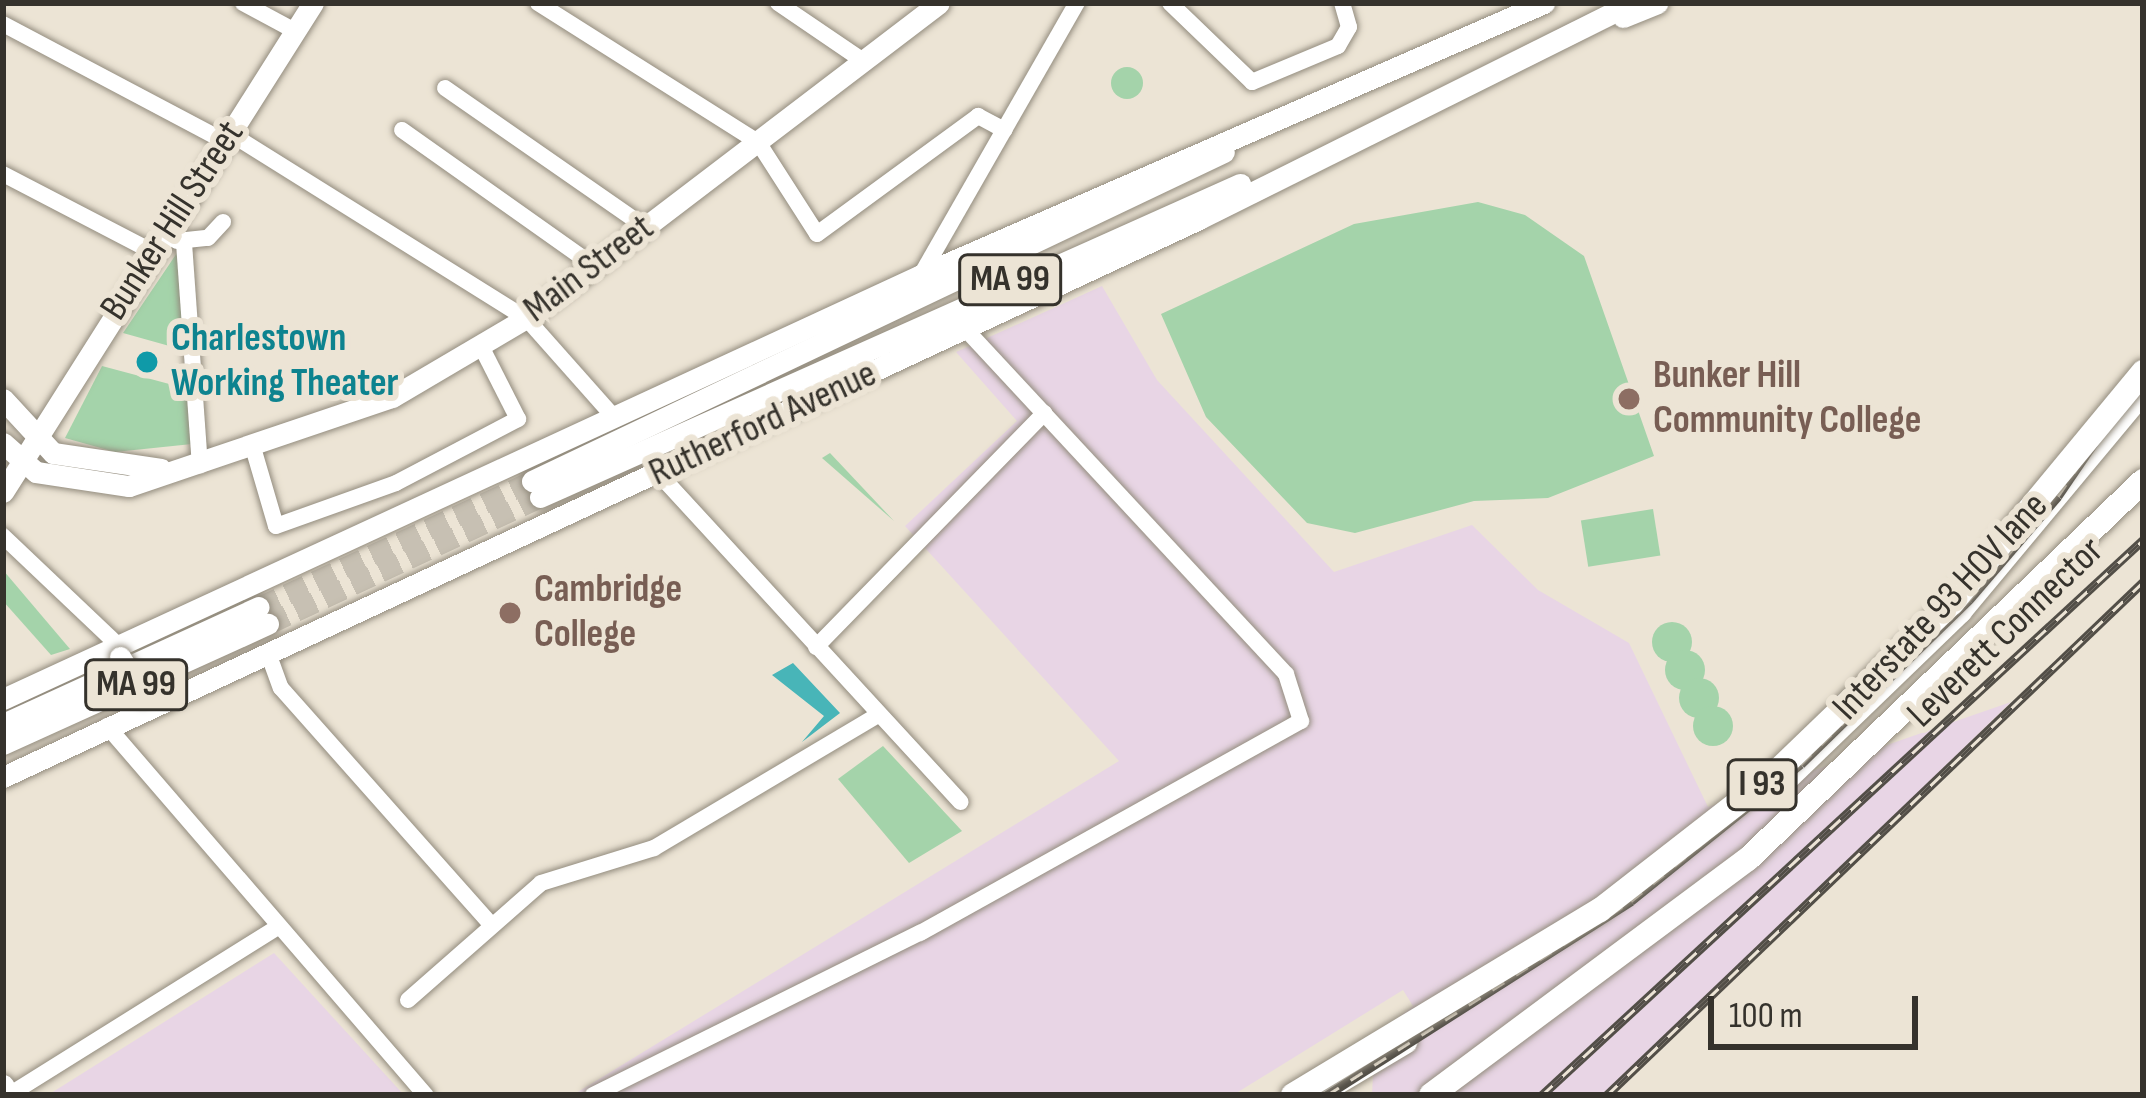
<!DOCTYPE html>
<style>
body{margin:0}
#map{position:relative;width:2146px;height:1098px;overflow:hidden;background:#ece4d5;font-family:"Sofia Sans Condensed",sans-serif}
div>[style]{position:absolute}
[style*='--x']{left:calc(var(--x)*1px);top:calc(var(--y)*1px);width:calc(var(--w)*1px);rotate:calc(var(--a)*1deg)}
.industrial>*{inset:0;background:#e8d5e5}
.green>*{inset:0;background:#a4d3aa;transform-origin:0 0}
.round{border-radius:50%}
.water>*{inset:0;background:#48b5b8}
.major-tunnel>*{height:21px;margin-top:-10.5px;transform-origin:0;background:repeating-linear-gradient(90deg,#c7c0b3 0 21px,transparent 0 31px)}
.roads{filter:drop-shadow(0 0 3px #938c7e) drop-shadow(0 0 3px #938c7e)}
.minor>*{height:16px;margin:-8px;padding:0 8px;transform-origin:8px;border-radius:8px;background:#fff}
.major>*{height:21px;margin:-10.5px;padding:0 10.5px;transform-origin:10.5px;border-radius:10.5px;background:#fff}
.highway>*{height:24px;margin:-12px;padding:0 12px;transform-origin:12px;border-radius:12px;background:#fff}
.rail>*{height:9px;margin-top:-4.5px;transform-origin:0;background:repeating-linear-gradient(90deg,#ece4d5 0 14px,#524e47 0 28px);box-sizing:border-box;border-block:3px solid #524e47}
.bridges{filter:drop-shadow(0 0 3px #938c7e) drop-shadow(0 0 3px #938c7e)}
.major-bridge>*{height:21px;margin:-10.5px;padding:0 10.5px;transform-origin:10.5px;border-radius:10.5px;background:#fff}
.highway-bridge>*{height:24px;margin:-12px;padding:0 12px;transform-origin:12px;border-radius:12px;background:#fff}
.dots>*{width:33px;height:33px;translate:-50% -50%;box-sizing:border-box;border:6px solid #ece4d5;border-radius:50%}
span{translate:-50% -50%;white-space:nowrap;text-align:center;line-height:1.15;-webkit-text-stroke:12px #ece4d5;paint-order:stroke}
.shield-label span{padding:3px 9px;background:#ece4d5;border:3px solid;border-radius:9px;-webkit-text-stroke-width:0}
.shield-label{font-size:36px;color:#35322c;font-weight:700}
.street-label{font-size:39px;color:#35322c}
.culture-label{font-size:39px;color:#0d838f;font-weight:700}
.left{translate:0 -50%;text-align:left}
.education-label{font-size:39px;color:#785e54;font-weight:700}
.frame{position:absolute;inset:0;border:6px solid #35322c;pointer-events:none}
.scale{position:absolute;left:1708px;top:996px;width:210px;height:54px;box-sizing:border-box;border:6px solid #35322c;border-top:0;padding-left:15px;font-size:36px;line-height:42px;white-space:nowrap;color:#35322c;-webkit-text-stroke:9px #ece4d5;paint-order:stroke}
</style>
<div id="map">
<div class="industrial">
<i style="clip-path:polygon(1102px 286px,1157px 380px,1334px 572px,1472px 525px,1538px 590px,1629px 643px,1708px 807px,2011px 702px,1606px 1095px,1372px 1095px,1375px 1035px,1413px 1006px,1403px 990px,1233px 1095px,573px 1095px,1119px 761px,905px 526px,1017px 421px,956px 352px)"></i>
<i style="clip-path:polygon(274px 953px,404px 1095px,48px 1095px)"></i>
</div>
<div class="green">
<i class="round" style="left:1111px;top:67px;width:32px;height:32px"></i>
<i style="clip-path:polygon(1478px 202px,1525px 215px,1584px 256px,1654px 456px,1548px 498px,1474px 501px,1355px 533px,1307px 523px,1206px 417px,1161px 314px,1354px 224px)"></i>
<i style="clip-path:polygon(181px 247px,186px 329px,172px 331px,173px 347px,123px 333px)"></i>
<i style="clip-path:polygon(102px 366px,188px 389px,192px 444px,115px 452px,65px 438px)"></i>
<i style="clip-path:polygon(830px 453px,894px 521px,822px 458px)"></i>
<i style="left:1653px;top:509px;width:47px;height:73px;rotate:81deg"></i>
<i style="clip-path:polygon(3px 570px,70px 649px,51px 655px,3px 601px)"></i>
<i class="round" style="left:1652px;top:622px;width:40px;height:40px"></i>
<i class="round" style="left:1665px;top:650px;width:40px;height:40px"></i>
<i class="round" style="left:1679px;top:678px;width:40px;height:40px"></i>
<i class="round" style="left:1693px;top:706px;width:40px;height:40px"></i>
<i style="clip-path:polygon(883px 746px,962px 831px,909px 863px,838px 779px)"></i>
</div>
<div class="water">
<i style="clip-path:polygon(793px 663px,840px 713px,802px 742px,824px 716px,772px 675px)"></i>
</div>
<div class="major-tunnel">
<i style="--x:259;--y:607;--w:301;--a:-24.8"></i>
<i style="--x:268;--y:624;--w:300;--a:-25"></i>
</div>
<div class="roads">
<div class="minor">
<i style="--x:243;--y:3;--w:59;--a:28.3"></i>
<i style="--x:538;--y:3;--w:260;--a:32.3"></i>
<i style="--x:758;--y:142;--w:109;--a:57.3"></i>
<i style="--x:817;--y:234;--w:200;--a:-36.2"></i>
<i style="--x:978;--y:116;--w:30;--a:28"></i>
<i style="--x:778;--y:3;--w:102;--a:34.2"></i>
<i style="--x:1170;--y:3;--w:114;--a:43.9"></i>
<i style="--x:1252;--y:82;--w:93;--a:-22.7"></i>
<i style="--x:1338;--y:46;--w:22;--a:-60"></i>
<i style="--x:1349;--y:27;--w:25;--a:-106"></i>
<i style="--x:3;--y:24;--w:252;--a:27.9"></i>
<i style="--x:445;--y:88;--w:244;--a:34.8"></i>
<i style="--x:402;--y:130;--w:235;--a:35.3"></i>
<i style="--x:231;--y:134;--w:348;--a:32"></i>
<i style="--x:526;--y:318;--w:131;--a:48.4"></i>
<i style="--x:3;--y:174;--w:171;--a:27.5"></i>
<i style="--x:177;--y:241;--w:31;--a:-6"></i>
<i style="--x:208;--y:238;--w:22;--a:-47"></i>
<i style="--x:184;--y:243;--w:223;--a:85.9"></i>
<i style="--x:921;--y:275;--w:314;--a:-60.2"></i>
<i style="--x:254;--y:451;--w:78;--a:73.7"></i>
<i style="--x:276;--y:526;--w:127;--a:-19.7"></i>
<i style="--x:396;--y:483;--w:138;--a:-27.7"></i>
<i style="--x:518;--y:419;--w:80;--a:-116.9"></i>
<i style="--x:658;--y:473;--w:447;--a:47.4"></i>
<i style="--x:3;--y:536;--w:158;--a:43.5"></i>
<i style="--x:816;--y:647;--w:327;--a:-45.7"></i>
<i style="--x:268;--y:653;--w:37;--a:70"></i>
<i style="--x:281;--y:688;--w:312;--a:48.4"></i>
<i style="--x:107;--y:726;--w:488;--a:49.2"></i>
<i style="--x:408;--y:1000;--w:177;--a:-41.3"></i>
<i style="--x:541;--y:883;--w:118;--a:-17.2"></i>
<i style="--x:654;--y:848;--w:261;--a:-30.7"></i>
<i style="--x:9;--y:1095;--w:317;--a:-32"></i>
<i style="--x:593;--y:1095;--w:365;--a:-26.4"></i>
<i style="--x:920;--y:933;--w:436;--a:-29.1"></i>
<i style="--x:1301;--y:721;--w:49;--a:-107.7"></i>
<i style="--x:1286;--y:674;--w:472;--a:-132.9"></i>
</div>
<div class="major">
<i style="--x:1623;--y:17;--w:37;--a:-22"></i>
<i style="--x:3;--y:399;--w:74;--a:47.2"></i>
<i style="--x:53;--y:453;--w:109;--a:8.4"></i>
<i style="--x:3;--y:443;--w:44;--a:41.3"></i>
<i style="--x:36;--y:472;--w:94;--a:8.6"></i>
<i style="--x:129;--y:486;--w:278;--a:-18.7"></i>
<i style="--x:392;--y:397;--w:156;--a:-30.5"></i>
<i style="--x:526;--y:318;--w:519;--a:-37.33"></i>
<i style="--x:532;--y:481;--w:766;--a:-25.43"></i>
<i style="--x:3;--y:492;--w:579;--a:-57.63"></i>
<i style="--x:540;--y:497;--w:767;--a:-24.09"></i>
<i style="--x:3;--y:699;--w:1011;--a:-24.79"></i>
<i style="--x:921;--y:275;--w:680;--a:-23.59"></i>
<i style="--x:3;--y:724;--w:281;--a:-24.6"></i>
<i style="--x:3;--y:744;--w:291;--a:-24.4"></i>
<i style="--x:3;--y:777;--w:1320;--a:-25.01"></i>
<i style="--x:1199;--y:219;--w:484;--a:-26.5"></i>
<i style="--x:3;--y:1085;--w:12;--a:59"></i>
</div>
<div class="highway">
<i style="--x:1780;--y:785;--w:250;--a:-44"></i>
<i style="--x:1960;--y:611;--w:286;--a:-50.2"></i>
<i style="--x:1316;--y:1095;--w:104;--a:-30.8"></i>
<i style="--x:1431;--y:1095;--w:395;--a:-36.7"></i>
<i style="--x:1748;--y:859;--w:547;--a:-43.74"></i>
</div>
</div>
<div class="rail">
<i style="--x:1327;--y:1095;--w:361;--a:-32.5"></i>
<i style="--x:1631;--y:901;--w:218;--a:-38.9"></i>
<i style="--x:1801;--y:764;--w:235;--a:-44.3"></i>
<i style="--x:1969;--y:600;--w:137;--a:-49.4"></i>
<i style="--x:2058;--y:496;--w:151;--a:-55.8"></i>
<i style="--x:1542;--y:1095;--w:818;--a:-42.72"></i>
<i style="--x:1607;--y:1095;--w:742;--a:-43.74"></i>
</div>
<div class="bridges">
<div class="major-bridge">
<i style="--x:120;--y:657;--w:44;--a:58.8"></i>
</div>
<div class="highway-bridge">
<i style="--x:1293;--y:1095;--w:358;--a:-31.1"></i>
<i style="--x:1600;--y:910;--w:218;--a:-37.9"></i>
<i style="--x:1772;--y:776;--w:250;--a:-43.9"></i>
<i style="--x:1952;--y:603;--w:300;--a:-50.4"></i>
</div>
</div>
<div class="dots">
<i style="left:147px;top:362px;background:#0f9aa8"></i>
<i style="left:1629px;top:399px;background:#8d6e63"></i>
<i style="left:510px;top:613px;background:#8d6e63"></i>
</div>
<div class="shield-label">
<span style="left:1010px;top:280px">MA 99</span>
<span style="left:136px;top:685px">MA 99</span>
<span style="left:1762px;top:785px">I 93</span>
</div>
<div class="street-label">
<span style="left:173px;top:221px;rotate:-57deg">Bunker Hill Street</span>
<span style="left:589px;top:269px;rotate:-37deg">Main Street</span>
<span style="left:763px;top:424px;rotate:-25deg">Rutherford Avenue</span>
<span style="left:1941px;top:607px;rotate:-47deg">Interstate 93 HOV lane</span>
<span style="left:2006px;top:633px;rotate:-44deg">Leverett Connector</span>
</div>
<div class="culture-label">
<span class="left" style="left:171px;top:362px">Charlestown<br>Working Theater</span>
</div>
<div class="education-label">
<span class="left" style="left:1653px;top:399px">Bunker Hill<br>Community College</span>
<span class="left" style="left:534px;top:613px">Cambridge<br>College</span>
</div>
<div class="frame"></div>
<div class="scale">100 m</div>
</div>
